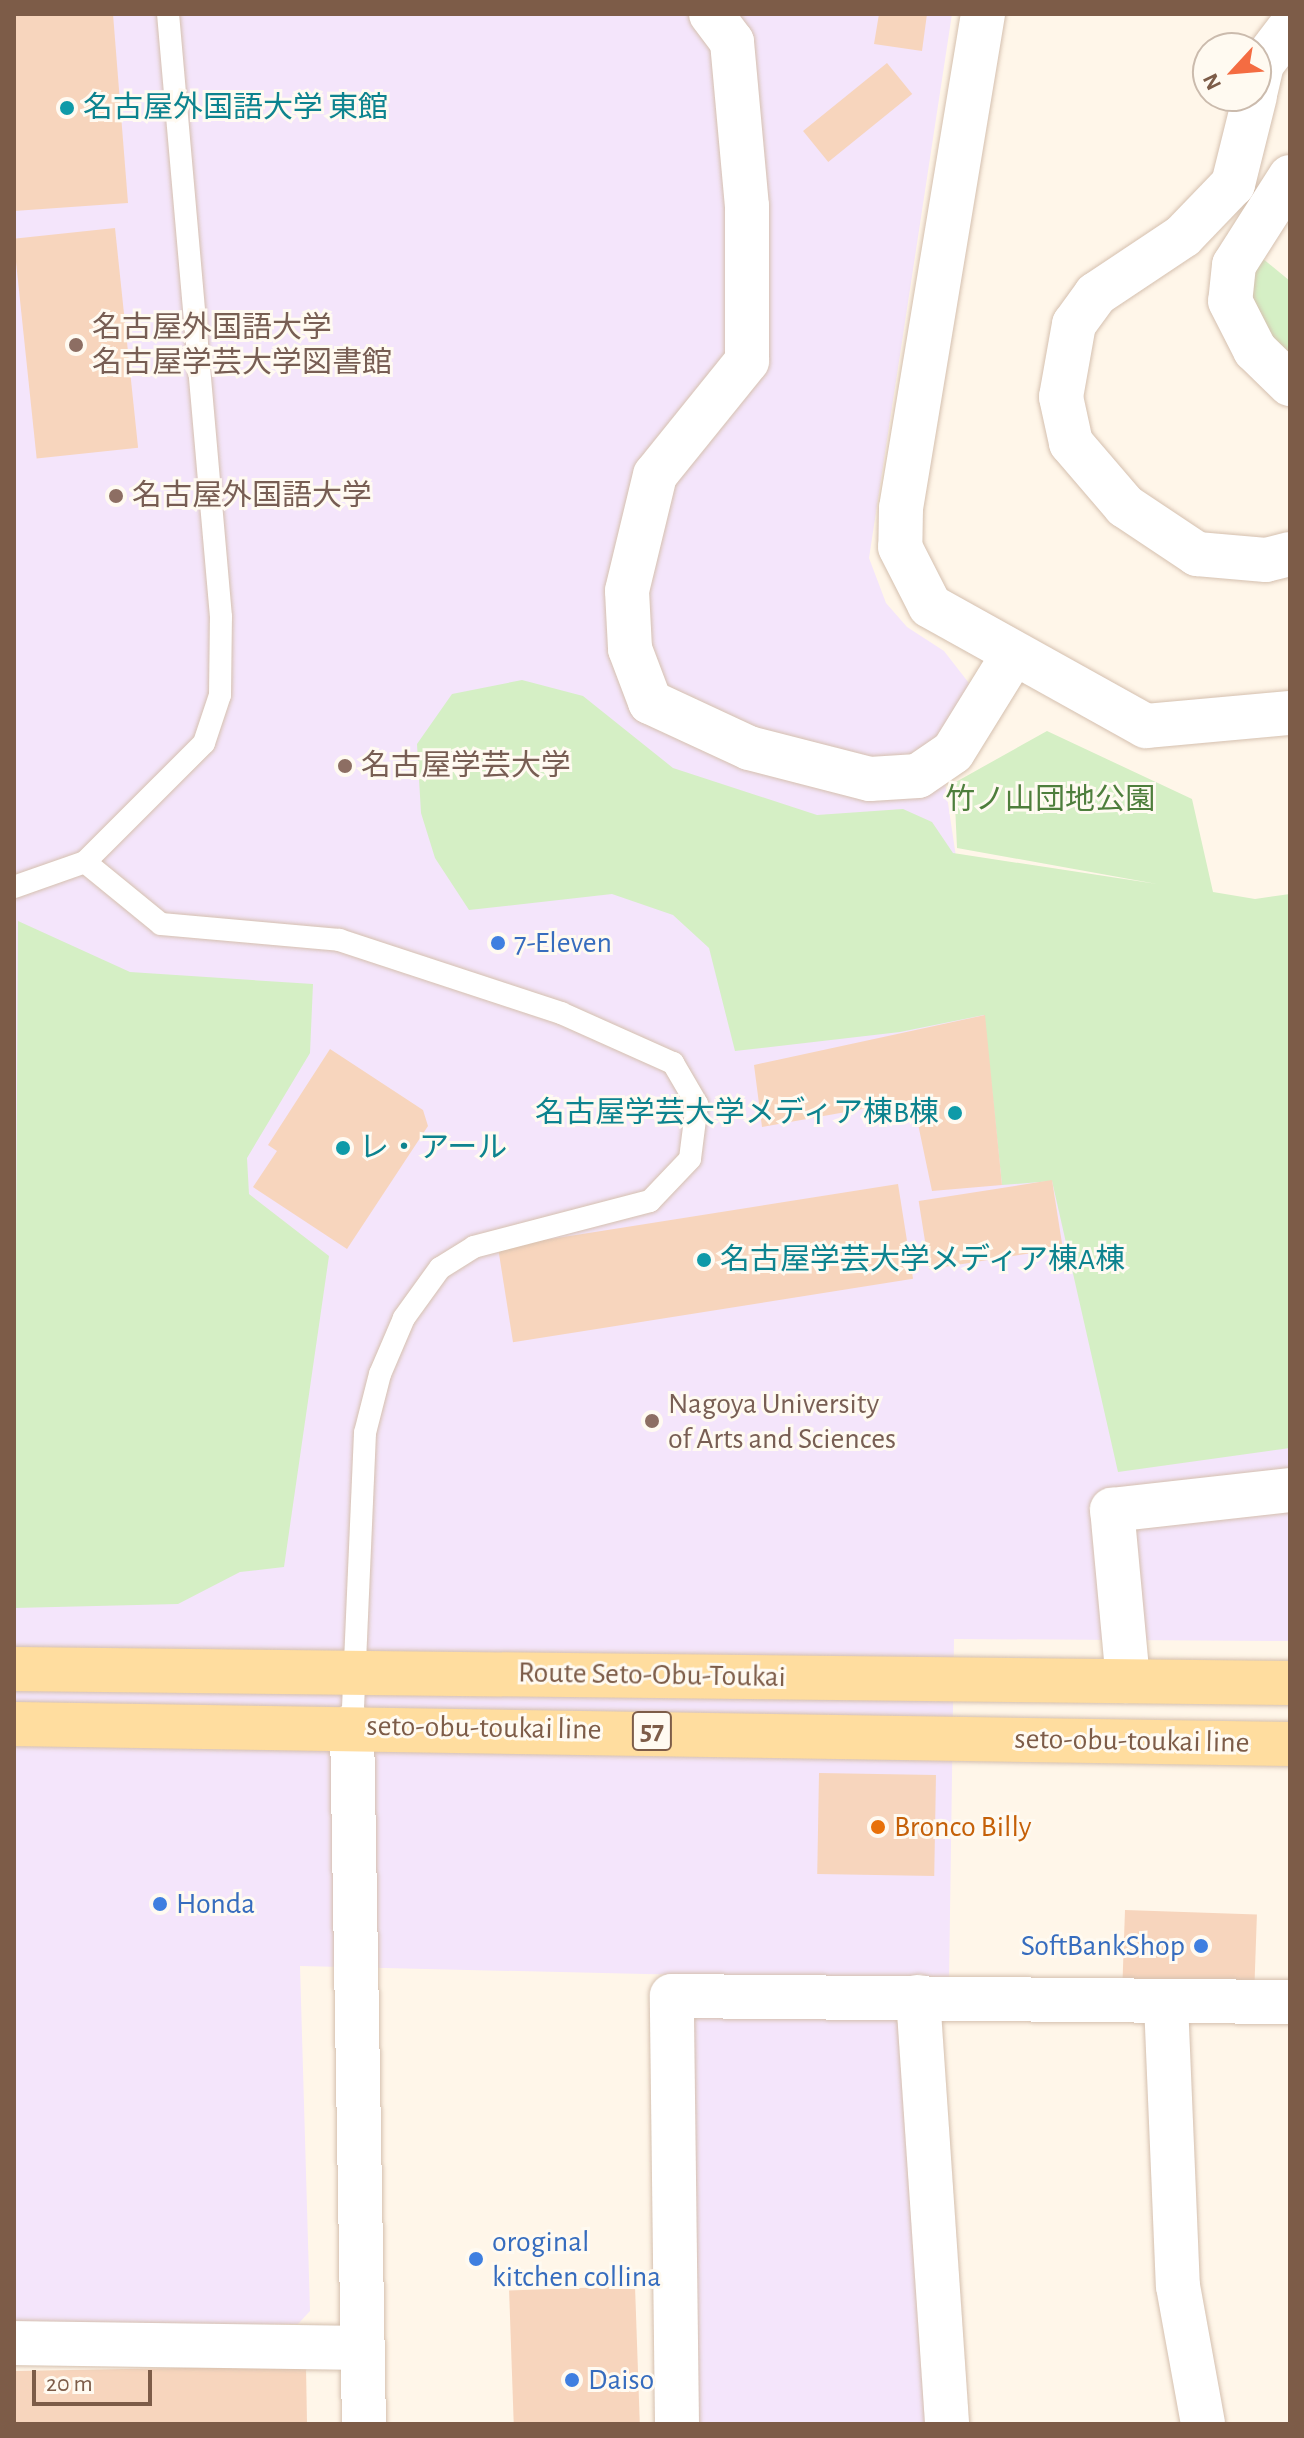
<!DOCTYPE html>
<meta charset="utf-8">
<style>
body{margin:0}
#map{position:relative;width:1304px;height:2438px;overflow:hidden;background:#fff6e9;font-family:"Alegreya Sans","Noto Sans JP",sans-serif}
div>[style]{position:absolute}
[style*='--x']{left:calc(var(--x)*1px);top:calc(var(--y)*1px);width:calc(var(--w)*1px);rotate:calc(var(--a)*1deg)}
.education>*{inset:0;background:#f4e5fb}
.green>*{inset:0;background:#d5efc5}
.building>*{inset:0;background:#f7d5bd;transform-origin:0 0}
.roads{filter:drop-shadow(0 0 2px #d5c0af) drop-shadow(0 0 2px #d5c0af)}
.service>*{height:22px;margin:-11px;padding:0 11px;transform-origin:11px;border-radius:11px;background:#fff}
.minor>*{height:44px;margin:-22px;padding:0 22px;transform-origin:22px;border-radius:22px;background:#fff}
.tertiary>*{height:44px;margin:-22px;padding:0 22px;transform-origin:22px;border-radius:22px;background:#fff}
.primary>*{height:44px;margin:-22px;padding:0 22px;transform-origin:22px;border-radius:22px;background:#ffdd9f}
.dots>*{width:22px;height:22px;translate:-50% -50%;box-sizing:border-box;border:4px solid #fffaf1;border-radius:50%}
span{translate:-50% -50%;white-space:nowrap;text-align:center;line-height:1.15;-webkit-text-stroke:6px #fffaf1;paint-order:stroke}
.shield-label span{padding:2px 6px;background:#fffaf1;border:2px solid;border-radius:6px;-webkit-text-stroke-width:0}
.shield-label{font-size:28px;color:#7d5c48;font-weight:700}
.culture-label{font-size:30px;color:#0d838f}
.left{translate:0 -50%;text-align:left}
.right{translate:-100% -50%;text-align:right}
.education-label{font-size:30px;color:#785e54}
.park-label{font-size:30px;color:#4e7e3c}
.shop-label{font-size:30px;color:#366cbe}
.street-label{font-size:30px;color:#7d5c48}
.food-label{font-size:30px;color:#c56008}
.frame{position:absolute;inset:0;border:16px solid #7d5c48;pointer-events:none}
.north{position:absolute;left:1192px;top:32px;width:80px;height:80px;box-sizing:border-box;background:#fffaf1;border:2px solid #cbbbad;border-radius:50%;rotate:244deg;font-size:22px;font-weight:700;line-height:32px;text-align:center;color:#7d5c48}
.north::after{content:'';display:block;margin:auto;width:28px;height:36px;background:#f46c42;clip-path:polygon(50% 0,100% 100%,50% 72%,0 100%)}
.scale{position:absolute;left:32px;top:2370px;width:120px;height:36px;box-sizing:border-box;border:4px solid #7d5c48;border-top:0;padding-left:10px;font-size:24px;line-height:28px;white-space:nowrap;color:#7d5c48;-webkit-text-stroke:6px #fffaf1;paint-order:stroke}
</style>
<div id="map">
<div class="education">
<i style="clip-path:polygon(14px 14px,952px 14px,869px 558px,886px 603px,907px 627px,944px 651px,972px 687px,945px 783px,973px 971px,1290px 1178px,1290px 1641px,954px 1639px,949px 1982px,904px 2028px,933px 2424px,693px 2424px,687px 1975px,300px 1966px,310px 2311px,298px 2324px,14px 2327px)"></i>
</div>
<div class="green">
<i style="clip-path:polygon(1262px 258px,1290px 281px,1290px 365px,1246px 296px,1250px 270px)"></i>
<i style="clip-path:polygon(522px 680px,583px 696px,673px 768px,817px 815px,903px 809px,932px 822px,953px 853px,1157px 884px,957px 848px,954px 783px,1047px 731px,1192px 799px,1213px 892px,1255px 899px,1290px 894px,1290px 1448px,1118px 1472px,1052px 1181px,1002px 1185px,984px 1015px,900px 1032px,735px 1051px,709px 948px,673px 915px,612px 894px,469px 910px,435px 858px,421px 813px,417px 744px,452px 694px)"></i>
<i style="clip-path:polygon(18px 921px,130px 972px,313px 984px,310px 1053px,247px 1158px,249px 1194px,329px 1256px,284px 1567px,240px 1572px,178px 1604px,14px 1608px)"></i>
</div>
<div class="building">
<i style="clip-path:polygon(14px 14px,113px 14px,128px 203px,14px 211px)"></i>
<i style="clip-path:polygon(879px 14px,927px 14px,922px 51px,874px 44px)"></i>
<i style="left:887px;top:63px;width:40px;height:108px;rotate:51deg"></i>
<i style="left:115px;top:228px;width:221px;height:102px;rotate:84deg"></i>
<i style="clip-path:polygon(985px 1015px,1002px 1185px,932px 1191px,913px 1100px,762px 1127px,754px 1065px)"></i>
<i style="clip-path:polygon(330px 1049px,423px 1110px,428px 1126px,347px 1249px,253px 1187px,277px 1151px,268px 1145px)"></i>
<i style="left:1052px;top:1180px;width:69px;height:135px;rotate:81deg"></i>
<i style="left:898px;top:1184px;width:96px;height:405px;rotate:81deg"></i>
<i style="left:819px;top:1773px;width:117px;height:101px;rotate:1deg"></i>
<i style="left:1125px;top:1910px;width:132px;height:70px;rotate:2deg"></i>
<i style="left:635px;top:2286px;width:138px;height:126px;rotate:88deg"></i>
<i style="left:306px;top:2366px;width:58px;height:292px;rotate:89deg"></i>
</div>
<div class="roads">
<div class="service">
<i style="--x:85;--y:862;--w:98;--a:39.2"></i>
<i style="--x:161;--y:924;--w:179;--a:5.1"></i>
<i style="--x:339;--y:940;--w:234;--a:18.2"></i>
<i style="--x:561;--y:1013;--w:123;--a:24.1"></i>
<i style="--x:673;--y:1063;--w:48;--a:59.7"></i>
<i style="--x:697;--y:1104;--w:55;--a:97.3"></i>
<i style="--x:690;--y:1159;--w:58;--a:133.6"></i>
<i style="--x:650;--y:1201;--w:182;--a:165.4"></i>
<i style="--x:474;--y:1247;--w:40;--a:148"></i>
<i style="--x:440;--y:1268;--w:62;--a:125.8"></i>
<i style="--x:404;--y:1318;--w:61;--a:113.2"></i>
<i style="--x:380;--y:1374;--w:61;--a:104.3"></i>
<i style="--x:365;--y:1433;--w:293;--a:92.5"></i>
<i style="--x:14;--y:887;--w:75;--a:-19.4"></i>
<i style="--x:85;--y:862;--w:168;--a:-45"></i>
<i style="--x:204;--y:743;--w:51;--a:-71.6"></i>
<i style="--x:220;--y:695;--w:78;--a:-89.3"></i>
<i style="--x:221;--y:617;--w:605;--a:-95.02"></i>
</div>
<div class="minor">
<i style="--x:711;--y:14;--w:35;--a:53"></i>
<i style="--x:732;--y:42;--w:165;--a:84.8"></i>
<i style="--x:747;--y:206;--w:155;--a:90"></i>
<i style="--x:747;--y:361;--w:146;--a:128.9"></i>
<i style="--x:655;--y:475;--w:119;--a:103.6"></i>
<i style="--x:627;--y:591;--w:58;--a:87"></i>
<i style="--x:630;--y:649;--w:57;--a:69.3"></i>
<i style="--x:650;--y:702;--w:109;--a:24.9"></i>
<i style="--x:749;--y:748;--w:125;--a:14.4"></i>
<i style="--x:870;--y:779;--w:48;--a:-3.6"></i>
<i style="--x:918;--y:776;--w:42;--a:-34.4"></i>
<i style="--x:953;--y:752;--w:114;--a:-58.3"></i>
<i style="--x:983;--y:14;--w:501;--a:99.42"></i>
<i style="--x:901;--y:508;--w:39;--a:91"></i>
<i style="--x:900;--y:547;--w:66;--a:63"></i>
<i style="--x:930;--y:606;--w:247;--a:29.1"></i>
<i style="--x:1146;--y:726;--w:145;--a:-5.2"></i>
<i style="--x:1256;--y:90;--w:27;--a:-77"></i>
<i style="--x:1262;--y:64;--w:43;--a:-52.6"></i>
<i style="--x:1255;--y:96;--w:91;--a:104"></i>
<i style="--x:1233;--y:184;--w:72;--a:133.9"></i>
<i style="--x:1183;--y:236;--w:105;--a:146.3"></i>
<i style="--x:1096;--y:294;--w:37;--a:126"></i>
<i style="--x:1074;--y:324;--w:74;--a:100.1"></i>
<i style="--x:1061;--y:397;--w:47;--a:77.7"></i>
<i style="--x:1071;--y:443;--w:83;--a:49.4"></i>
<i style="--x:1125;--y:506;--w:87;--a:33.7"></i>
<i style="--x:1197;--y:554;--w:69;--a:5"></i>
<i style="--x:1266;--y:560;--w:25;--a:-14"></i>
<i style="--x:1290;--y:177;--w:104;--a:122.5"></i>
<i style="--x:1234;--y:265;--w:36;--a:96"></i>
<i style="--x:1230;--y:301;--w:55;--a:63"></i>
<i style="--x:1255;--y:350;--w:49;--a:44.2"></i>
<i style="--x:1128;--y:1681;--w:172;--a:-95.3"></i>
<i style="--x:1112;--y:1510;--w:179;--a:-6.4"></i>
<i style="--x:918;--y:1997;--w:428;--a:86.1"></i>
<i style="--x:1166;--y:2003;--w:283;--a:87.6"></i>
<i style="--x:1178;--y:2286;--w:140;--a:79.7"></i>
<i style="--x:14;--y:2343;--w:348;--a:0.8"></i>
<i style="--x:677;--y:2424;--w:428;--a:-90.7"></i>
<i style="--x:672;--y:1996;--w:618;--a:0.56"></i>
</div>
<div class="tertiary">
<i style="--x:352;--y:1726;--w:698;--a:89.02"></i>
</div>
<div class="primary">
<i style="--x:14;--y:1669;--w:1276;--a:0.63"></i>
<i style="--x:14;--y:1724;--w:1276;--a:0.9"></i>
</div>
</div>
<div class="dots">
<i style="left:67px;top:108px;background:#0f9aa8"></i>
<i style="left:76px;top:345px;background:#8d6e63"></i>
<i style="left:116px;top:496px;background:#8d6e63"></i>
<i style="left:345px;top:766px;background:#8d6e63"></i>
<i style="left:498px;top:943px;background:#3f7fe0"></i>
<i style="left:955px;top:1113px;background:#0f9aa8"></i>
<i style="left:343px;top:1148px;background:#0f9aa8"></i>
<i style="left:704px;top:1260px;background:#0f9aa8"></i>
<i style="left:652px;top:1421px;background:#8d6e63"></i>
<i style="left:878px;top:1827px;background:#e8710a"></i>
<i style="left:160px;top:1904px;background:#3f7fe0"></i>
<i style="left:1201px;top:1946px;background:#3f7fe0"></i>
<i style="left:476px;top:2259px;background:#3f7fe0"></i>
<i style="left:572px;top:2380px;background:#3f7fe0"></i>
</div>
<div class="shield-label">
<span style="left:652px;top:1731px">57</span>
</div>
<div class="culture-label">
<span class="left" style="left:83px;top:108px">名古屋外国語大学 東館</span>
<span class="right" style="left:939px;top:1113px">名古屋学芸大学メディア棟B棟</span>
<span class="left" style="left:359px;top:1148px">レ・アール</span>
<span class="left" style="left:720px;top:1260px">名古屋学芸大学メディア棟A棟</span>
</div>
<div class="education-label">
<span class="left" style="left:92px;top:345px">名古屋外国語大学<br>名古屋学芸大学図書館</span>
<span class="left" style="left:132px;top:496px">名古屋外国語大学</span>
<span class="left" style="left:361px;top:766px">名古屋学芸大学</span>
<span class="left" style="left:668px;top:1421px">Nagoya University<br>of Arts and Sciences</span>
</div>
<div class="park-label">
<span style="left:1050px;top:800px">竹ノ山団地公園</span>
</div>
<div class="shop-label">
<span class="left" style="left:514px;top:943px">7-Eleven</span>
<span class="left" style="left:176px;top:1904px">Honda</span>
<span class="right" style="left:1185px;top:1946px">SoftBankShop</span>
<span class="left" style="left:492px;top:2259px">oroginal<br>kitchen collina</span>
<span class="left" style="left:588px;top:2380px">Daiso</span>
</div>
<div class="street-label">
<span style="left:652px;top:1675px;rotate:1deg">Route Seto-Obu-Toukai</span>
<span style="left:484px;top:1728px;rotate:1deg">seto-obu-toukai line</span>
<span style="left:1132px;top:1741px;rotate:1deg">seto-obu-toukai line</span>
</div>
<div class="food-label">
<span class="left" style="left:894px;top:1827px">Bronco Billy</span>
</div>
<div class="frame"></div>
<div class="north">N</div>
<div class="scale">20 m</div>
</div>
